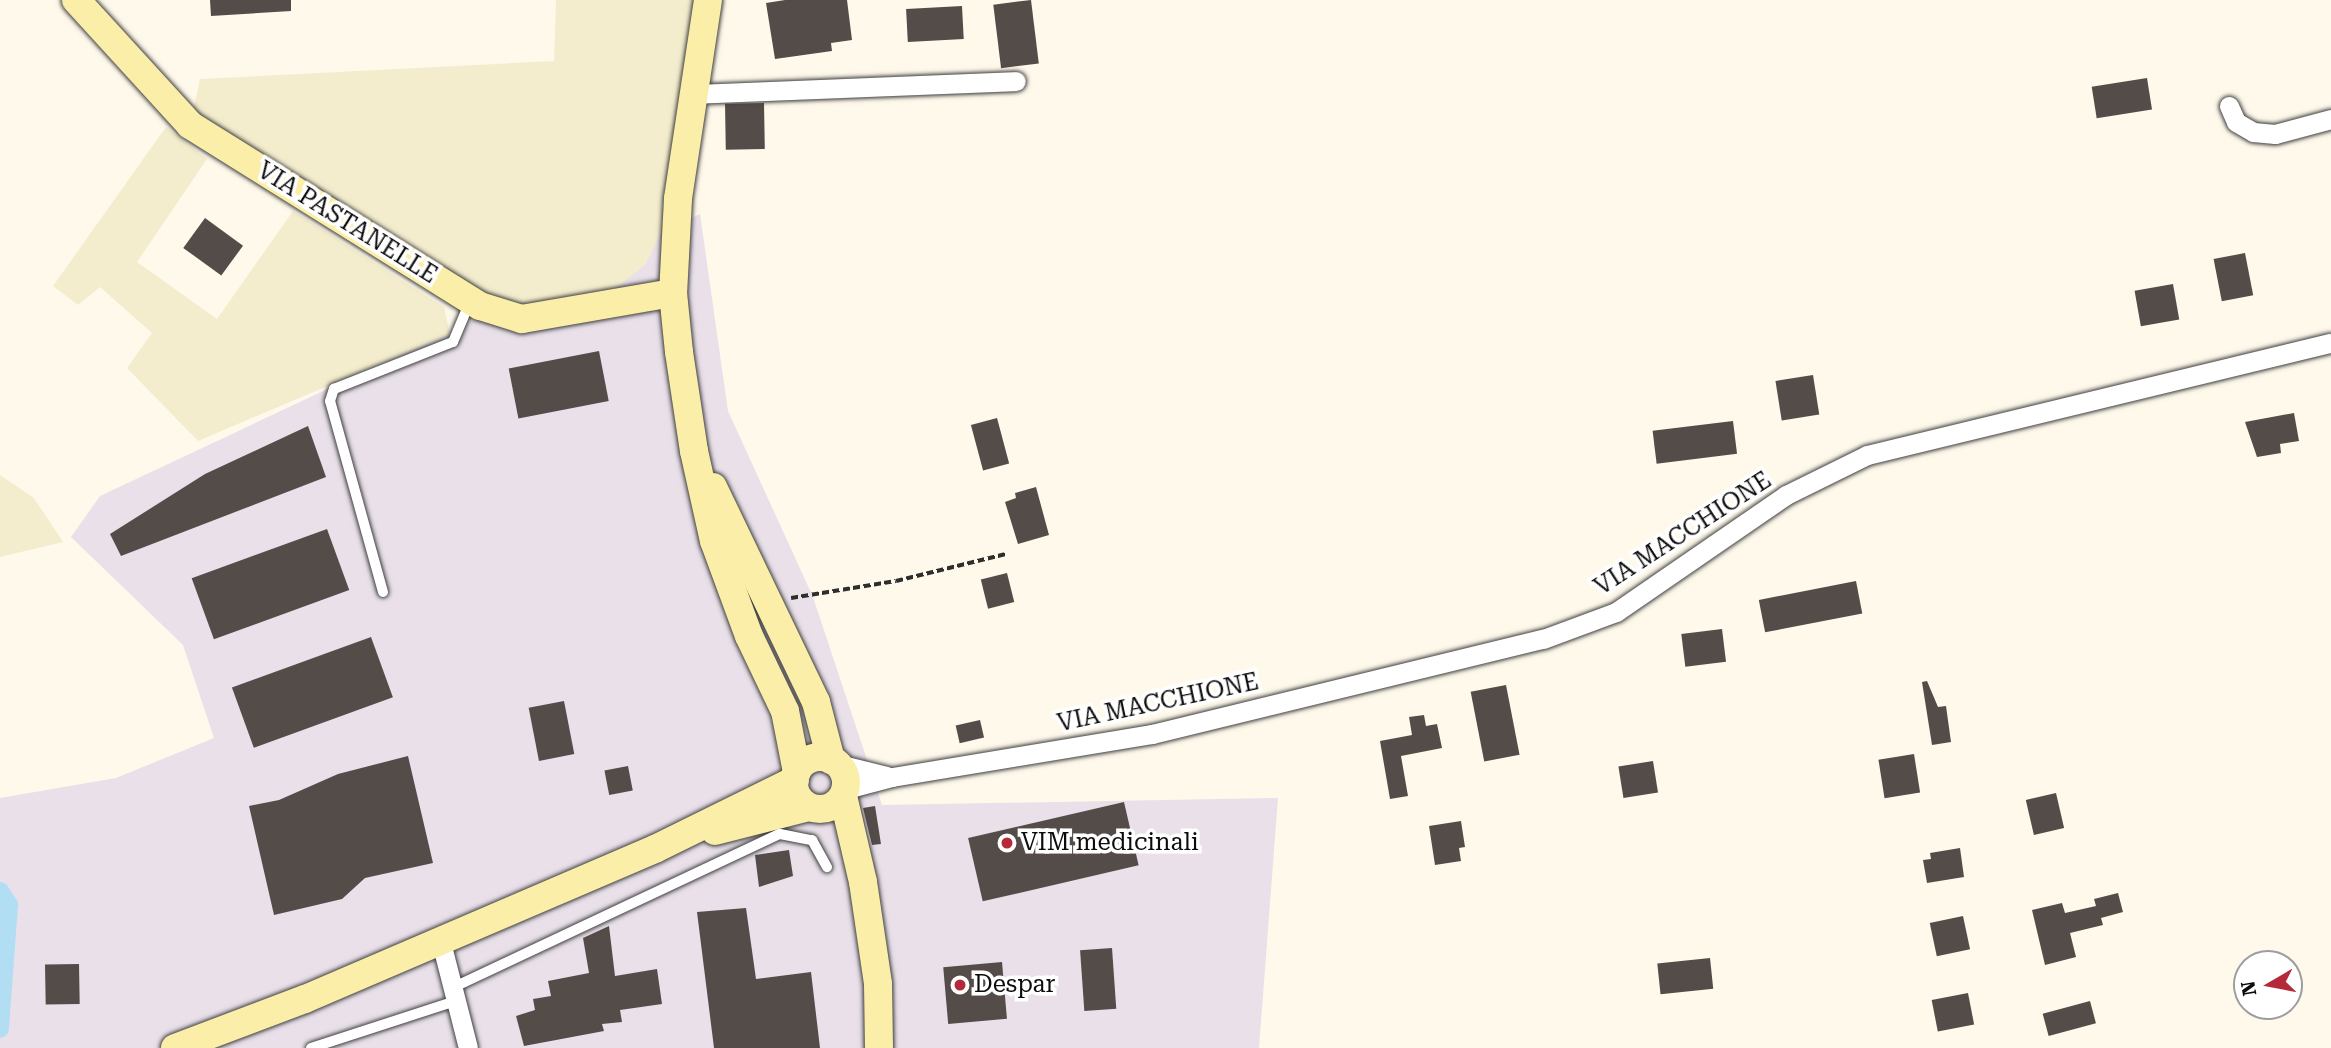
<!DOCTYPE html>
<style>
body{margin:0}
#map{position:relative;width:2331px;height:1048px;overflow:hidden;background:#fef9eb;font-family:"Roboto Serif",serif}
div>[style]{position:absolute}
[style*='--x']{left:calc(var(--x)*1px);top:calc(var(--y)*1px);width:calc(var(--w)*1px);rotate:calc(var(--a)*1deg)}
.industrial>*{inset:0;background:#e9e0ea}
.farmland>*{inset:0;background:#f3edcd}
.canal>*{height:18px;margin:-9px;padding:0 9px;transform-origin:9px;border-radius:9px;background:#b2def3}
.building>*{inset:0;background:#544c49;transform-origin:0 0}
.path>*{height:3.5px;margin-top:-1.75px;transform-origin:0;background:repeating-linear-gradient(90deg,#2e2e2e 0 7px,transparent 0 10.5px)}
.roads{filter:drop-shadow(0 0 2px #3f3f3f) drop-shadow(0 0 2px #3f3f3f)}
.lane>*{height:10px;margin:-5px;padding:0 5px;transform-origin:5px;border-radius:5px;background:#fff}
.street>*{height:19px;margin:-9.5px;padding:0 9.5px;transform-origin:9.5px;border-radius:9.5px;background:#fff}
.secondary>*{height:28px;margin:-14px;padding:0 14px;transform-origin:14px;border-radius:14px;background:#fbeea9}
.secondary>.ring{margin:-14px;padding:0;box-sizing:content-box;background:none;border:28px solid #fbeea9;border-radius:50%}
.dots>*{width:19px;height:19px;translate:-50% -50%;box-sizing:border-box;border:4px solid #fff;border-radius:50%}
span{translate:-50% -50%;white-space:nowrap;text-align:center;line-height:1.15;-webkit-text-stroke:7px #fff;paint-order:stroke}
.street-label{font-size:24px;color:#0c0c0c}
.poi-label{font-size:24px;color:#0c0c0c}
.left{translate:0 -50%;text-align:left}
.north{position:absolute;left:2233px;top:950px;width:70px;height:70px;box-sizing:border-box;background:#fff;border:2px solid #9e9e9e;border-radius:50%;rotate:260deg;font-size:19px;font-weight:700;line-height:28px;text-align:center;color:#0c0c0c}
.north::after{content:'';display:block;margin:auto;width:24px;height:32px;background:#b52a38;clip-path:polygon(50% 0,100% 100%,50% 72%,0 100%)}
</style>
<div id="map">
<div class="industrial">
<i style="clip-path:polygon(700px 214px,728px 411px,813px 597px,882px 805px,1278px 798px,1259px 1048px,0 1048px,0 798px,116px 778px,214px 738px,183px 645px,71px 537px,100px 496px)"></i>
</div>
<div class="farmland">
<i style="clip-path:polygon(556px 0,708px 0,678px 199px,645px 265px,591px 308px,522px 319px,190px 125px,200px 79px,554px 61px)"></i>
<i style="clip-path:polygon(166px 127px,207px 159px,137px 262px,217px 319px,293px 211px,444px 307px,450px 334px,198px 441px,127px 368px,152px 333px,100px 287px,78px 305px,53px 286px)"></i>
<i style="clip-path:polygon(0 475px,34px 498px,63px 542px,0 557px)"></i>
</div>
<div class="canal">
<i style="--x:0;--y:891;--w:17;--a:57"></i>
<i style="--x:9;--y:905;--w:124;--a:94.2"></i>
</div>
<div class="building">
<i style="clip-path:polygon(210px 0,291px 0,291px 11px,211px 16px)"></i>
<i style="clip-path:polygon(785px 0,847px 0,852px 40px,831px 43px,832px 51px,775px 59px,766px 3px)"></i>
<i style="left:1031px;top:0;width:64px;height:38px;rotate:83deg"></i>
<i style="left:962px;top:6px;width:33px;height:56px;rotate:87deg"></i>
<i style="left:2147px;top:78px;width:32px;height:56px;rotate:81deg"></i>
<i style="left:764px;top:103px;width:46px;height:39px;rotate:89deg"></i>
<i style="left:205px;top:218px;width:47px;height:37px;rotate:36deg"></i>
<i style="left:2245px;top:253px;width:43px;height:32px;rotate:79deg"></i>
<i style="left:2173px;top:284px;width:36px;height:39px;rotate:80deg"></i>
<i style="left:599px;top:351px;width:51px;height:92px;rotate:79deg"></i>
<i style="left:1813px;top:375px;width:40px;height:38px;rotate:81deg"></i>
<i style="clip-path:polygon(2294px 413px,2299px 441px,2280px 444px,2281px 453px,2257px 457px,2245px 422px)"></i>
<i style="left:997px;top:418px;width:47px;height:27px;rotate:75deg"></i>
<i style="left:1733px;top:421px;width:33px;height:81px;rotate:83deg"></i>
<i style="clip-path:polygon(308px 426px,326px 477px,121px 556px,110px 534px,205px 474px)"></i>
<i style="clip-path:polygon(1036px 487px,1049px 535px,1018px 544px,1005px 502px,1016px 498px,1015px 493px)"></i>
<i style="left:327px;top:529px;width:65px;height:144px;rotate:70deg"></i>
<i style="left:1007px;top:573px;width:30px;height:27px;rotate:76deg"></i>
<i style="left:1856px;top:581px;width:33px;height:99px;rotate:79deg"></i>
<i style="left:1722px;top:629px;width:33px;height:41px;rotate:83deg"></i>
<i style="left:371px;top:637px;width:64px;height:148px;rotate:70deg"></i>
<i style="clip-path:polygon(1927px 681px,1938px 707px,1946px 706px,1951px 742px,1932px 745px,1922px 682px)"></i>
<i style="left:1506px;top:685px;width:71px;height:36px;rotate:79deg"></i>
<i style="left:564px;top:701px;width:54px;height:36px;rotate:79deg"></i>
<i style="clip-path:polygon(1424px 715px,1426px 726px,1437px 724px,1442px 748px,1401px 756px,1408px 796px,1390px 799px,1380px 741px,1412px 735px,1409px 717px)"></i>
<i style="left:980px;top:720px;width:18px;height:25px;rotate:77deg"></i>
<i style="left:1914px;top:754px;width:39px;height:36px;rotate:81deg"></i>
<i style="clip-path:polygon(408px 756px,433px 863px,365px 878px,342px 899px,274px 915px,249px 806px,279px 800px,338px 774px)"></i>
<i style="left:1653px;top:761px;width:32px;height:35px;rotate:81deg"></i>
<i style="left:628px;top:766px;width:25px;height:24px;rotate:79deg"></i>
<i style="left:2056px;top:793px;width:36px;height:31px;rotate:77deg"></i>
<i style="left:1124px;top:802px;width:65px;height:160px;rotate:77deg"></i>
<i style="clip-path:polygon(875px 806px,881px 844px,872px 845px,863px 808px)"></i>
<i style="clip-path:polygon(1461px 821px,1465px 847px,1459px 848px,1461px 861px,1435px 865px,1429px 826px)"></i>
<i style="clip-path:polygon(1960px 848px,1964px 877px,1927px 883px,1923px 860px,1931px 859px,1930px 853px)"></i>
<i style="clip-path:polygon(789px 850px,793px 876px,759px 887px,755px 855px)"></i>
<i style="clip-path:polygon(2118px 893px,2123px 912px,2101px 918px,2103px 925px,2070px 933px,2076px 957px,2045px 965px,2032px 910px,2062px 903px,2065px 913px,2096px 906px,2094px 899px)"></i>
<i style="clip-path:polygon(746px 908px,756px 979px,811px 972px,820px 1048px,714px 1048px,697px 912px)"></i>
<i style="left:1963px;top:916px;width:34px;height:34px;rotate:78deg"></i>
<i style="clip-path:polygon(609px 926px,615px 976px,657px 969px,662px 1004px,620px 1010px,622px 1022px,602px 1024px,604px 1031px,524px 1046px,516px 1016px,535px 1010px,533px 999px,551px 996px,548px 981px,589px 973px,583px 938px)"></i>
<i style="left:1112px;top:948px;width:61px;height:32px;rotate:86deg"></i>
<i style="left:1710px;top:958px;width:31px;height:53px;rotate:84deg"></i>
<i style="left:1002px;top:962px;width:57px;height:59px;rotate:85deg"></i>
<i style="left:79px;top:964px;width:40px;height:34px;rotate:89deg"></i>
<i style="left:1968px;top:993px;width:32px;height:37px;rotate:79deg"></i>
<i style="left:2090px;top:1001px;width:23px;height:49px;rotate:75deg"></i>
</div>
<div class="path">
<i style="--x:791;--y:598;--w:106;--a:-9.2"></i>
<i style="--x:896;--y:581;--w:113;--a:-13.8"></i>
</div>
<div class="roads">
<div class="lane">
<i style="--x:383;--y:592;--w:198;--a:-105.5"></i>
<i style="--x:330;--y:401;--w:13;--a:-72"></i>
<i style="--x:334;--y:389;--w:128;--a:-21.6"></i>
<i style="--x:453;--y:342;--w:41;--a:-67.2"></i>
<i style="--x:452;--y:988;--w:362;--a:-25.2"></i>
<i style="--x:780;--y:834;--w:33;--a:11"></i>
<i style="--x:812;--y:840;--w:31;--a:61"></i>
<i style="--x:311;--y:1048;--w:152;--a:-18"></i>
</div>
<div class="street">
<i style="--x:693;--y:94;--w:323;--a:-2.3"></i>
<i style="--x:2229;--y:106;--w:17;--a:66"></i>
<i style="--x:2236;--y:122;--w:20;--a:30"></i>
<i style="--x:2253;--y:132;--w:22;--a:5"></i>
<i style="--x:2275;--y:134;--w:58;--a:-15"></i>
<i style="--x:838;--y:764;--w:50;--a:13.8"></i>
<i style="--x:846;--y:789;--w:48;--a:-14.6"></i>
<i style="--x:892;--y:777;--w:264;--a:-9.4"></i>
<i style="--x:1152;--y:734;--w:402;--a:-13.7"></i>
<i style="--x:1543;--y:639;--w:78;--a:-20.3"></i>
<i style="--x:1616;--y:612;--w:206;--a:-34.5"></i>
<i style="--x:1786;--y:495;--w:90;--a:-26.3"></i>
<i style="--x:1867;--y:455;--w:477;--a:-13.6"></i>
<i style="--x:441;--y:942;--w:109;--a:75.7"></i>
</div>
<div class="secondary">
<i style="--x:76;--y:0;--w:169;--a:47.6"></i>
<i style="--x:190;--y:125;--w:342;--a:32"></i>
<i style="--x:480;--y:306;--w:44;--a:17.2"></i>
<i style="--x:522;--y:319;--w:153;--a:-9.8"></i>
<i style="--x:708;--y:0;--w:201;--a:98.6"></i>
<i style="--x:678;--y:199;--w:94;--a:93"></i>
<i style="--x:673;--y:293;--w:59;--a:84.2"></i>
<i style="--x:679;--y:352;--w:100;--a:81.4"></i>
<i style="--x:694;--y:451;--w:92;--a:77.5"></i>
<i style="--x:714;--y:541;--w:101;--a:69.8"></i>
<i style="--x:749;--y:636;--w:83;--a:64.4"></i>
<i style="--x:785;--y:711;--w:62;--a:78.9"></i>
<i style="--x:713;--y:487;--w:238;--a:64.4"></i>
<i style="--x:816;--y:702;--w:60;--a:75.5"></i>
<i class="ring" style="left:794px;top:757px;width:24px;height:24px"></i>
<i style="--x:843;--y:796;--w:88;--a:76.9"></i>
<i style="--x:863;--y:882;--w:103;--a:81.6"></i>
<i style="--x:878;--y:984;--w:64;--a:89.1"></i>
<i style="--x:715;--y:831;--w:97;--a:-14.3"></i>
<i style="--x:175;--y:1048;--w:139;--a:-20.7"></i>
<i style="--x:305;--y:999;--w:381;--a:-23.2"></i>
<i style="--x:655;--y:849;--w:156;--a:-26.2"></i>
</div>
</div>
<div class="dots">
<i style="left:1007px;top:843px;background:#b52a38"></i>
<i style="left:960px;top:985px;background:#b52a38"></i>
</div>
<div class="street-label">
<span style="left:347px;top:223px;rotate:32deg">VIA PASTANELLE</span>
<span style="left:1683px;top:534px;rotate:-33deg">VIA MACCHIONE</span>
<span style="left:1158px;top:703px;rotate:-12deg">VIA MACCHIONE</span>
</div>
<div class="poi-label">
<span class="left" style="left:1021px;top:843px">VIM medicinali</span>
<span class="left" style="left:974px;top:985px">Despar</span>
</div>
<div class="north">N</div>
</div>
